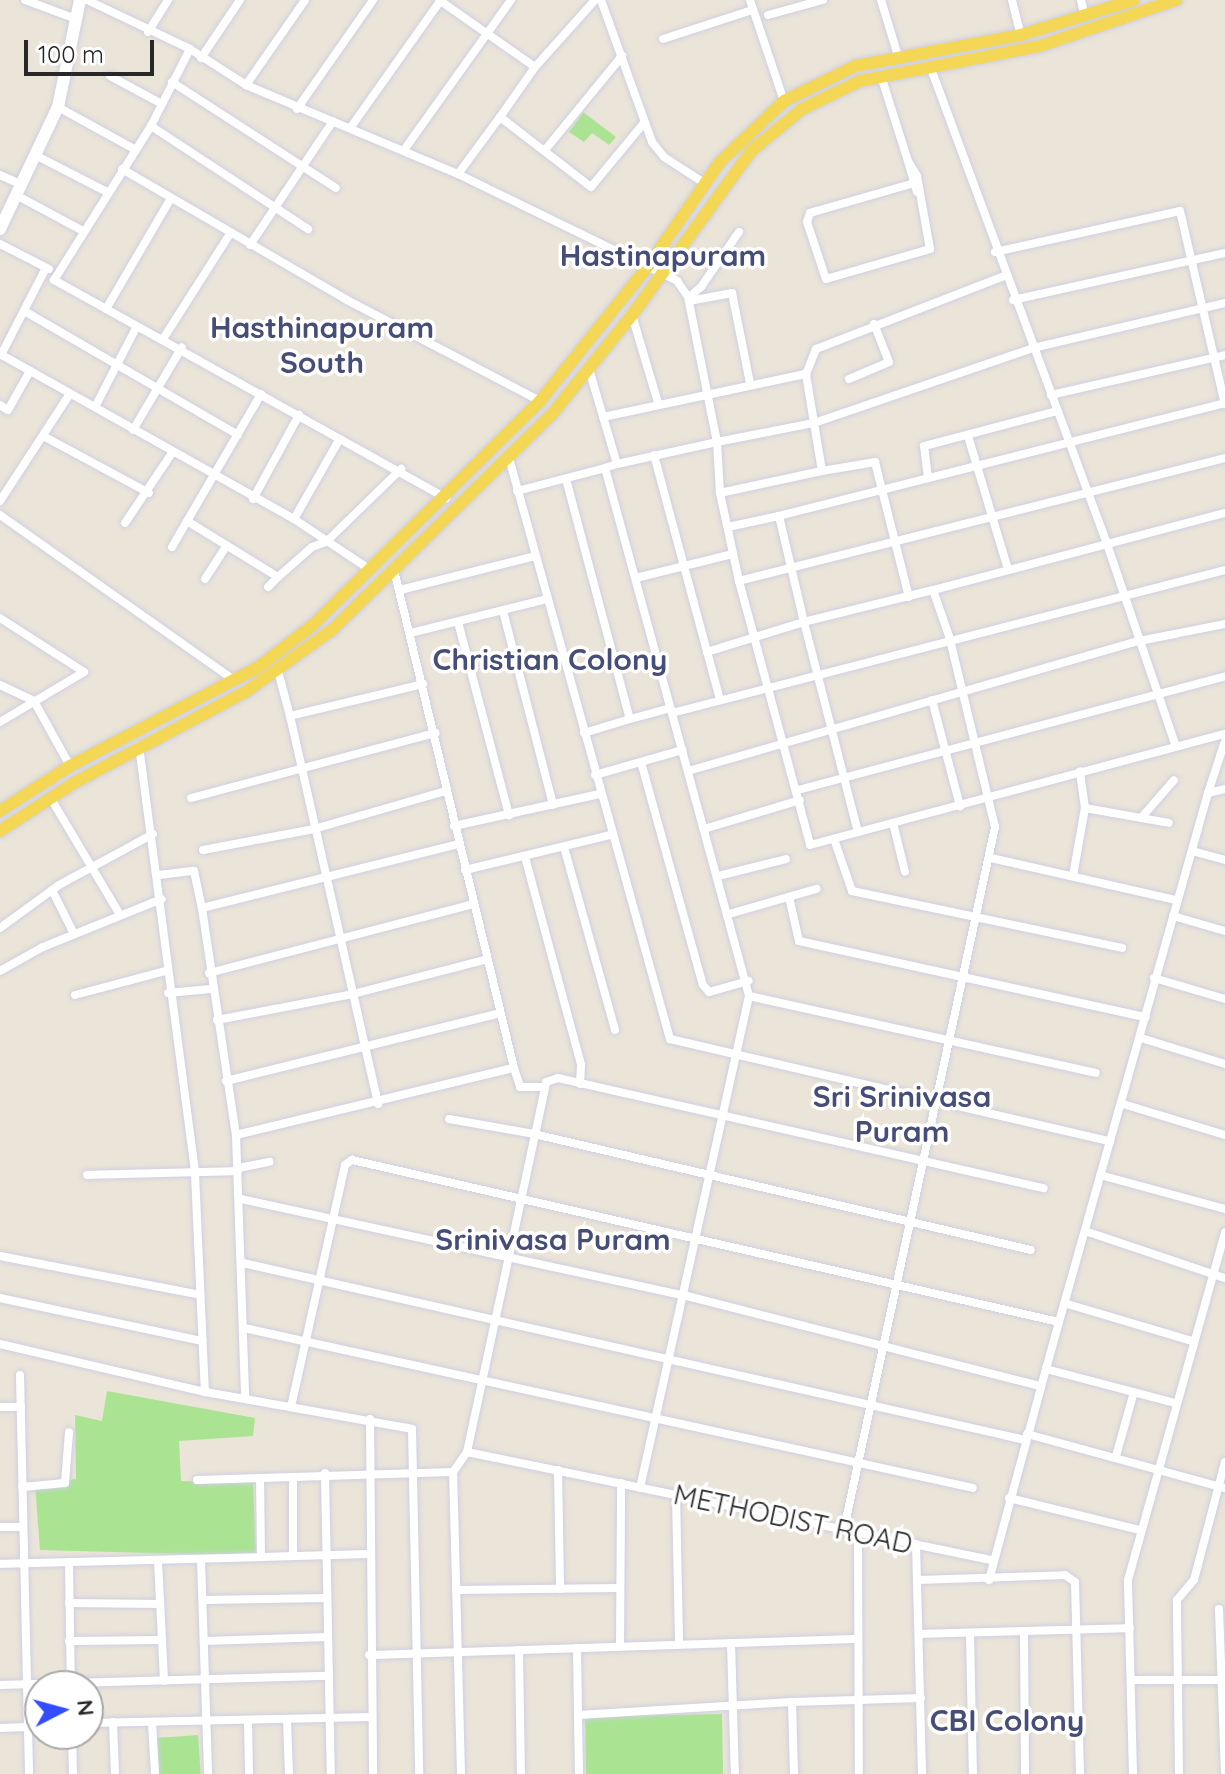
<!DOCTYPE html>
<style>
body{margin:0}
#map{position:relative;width:1225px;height:1774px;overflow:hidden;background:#ebe4d8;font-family:Quicksand,sans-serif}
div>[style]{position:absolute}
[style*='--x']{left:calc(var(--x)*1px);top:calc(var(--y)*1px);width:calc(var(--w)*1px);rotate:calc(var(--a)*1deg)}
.green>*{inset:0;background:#aae492;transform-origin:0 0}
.roads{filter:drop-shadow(0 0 2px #ced0e2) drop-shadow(0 0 2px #ced0e2)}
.street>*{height:8px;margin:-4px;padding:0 4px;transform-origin:4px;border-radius:4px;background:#fff}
.secondary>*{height:12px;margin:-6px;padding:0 6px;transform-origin:6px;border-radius:6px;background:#fff}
.primary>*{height:12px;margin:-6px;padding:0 6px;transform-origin:6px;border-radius:6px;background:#f4d754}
span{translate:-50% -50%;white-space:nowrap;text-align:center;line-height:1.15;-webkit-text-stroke:7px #fff;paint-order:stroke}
.street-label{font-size:28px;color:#282828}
.neighbourhood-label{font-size:30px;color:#474d79;font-weight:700}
.north{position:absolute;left:24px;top:1670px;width:80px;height:80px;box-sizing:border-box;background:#fff;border:2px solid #a9a9a9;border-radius:50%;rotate:84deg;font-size:22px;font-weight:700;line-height:32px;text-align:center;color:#282828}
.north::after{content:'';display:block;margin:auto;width:28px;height:36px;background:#314dff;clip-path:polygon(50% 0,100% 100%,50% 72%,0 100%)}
.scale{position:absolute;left:24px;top:40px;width:130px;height:36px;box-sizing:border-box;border:4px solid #282828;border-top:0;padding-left:10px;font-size:24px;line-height:28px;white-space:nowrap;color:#282828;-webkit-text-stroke:6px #fff;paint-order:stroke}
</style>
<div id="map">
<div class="green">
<i style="clip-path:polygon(583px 112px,616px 137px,609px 145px,592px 133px,584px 142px,569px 132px)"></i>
<i style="clip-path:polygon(107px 1391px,255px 1418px,253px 1436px,179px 1441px,181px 1481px,253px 1482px,256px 1556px,40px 1550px,35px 1484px,76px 1479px,75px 1415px,102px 1421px)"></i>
<i style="left:722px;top:1714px;width:60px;height:137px;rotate:89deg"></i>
<i style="left:198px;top:1735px;width:39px;height:42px;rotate:86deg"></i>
</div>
<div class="roads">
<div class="street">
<i style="--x:25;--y:0;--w:54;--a:20.4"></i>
<i style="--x:87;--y:0;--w:114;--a:25.4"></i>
<i style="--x:190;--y:49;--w:67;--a:32.7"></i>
<i style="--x:246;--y:85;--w:230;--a:22.8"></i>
<i style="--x:458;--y:174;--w:244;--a:26"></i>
<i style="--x:677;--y:281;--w:19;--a:55"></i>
<i style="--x:688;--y:297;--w:148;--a:78.7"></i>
<i style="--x:717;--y:442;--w:99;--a:-11.1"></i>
<i style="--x:814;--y:423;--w:231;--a:-18.9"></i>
<i style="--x:1033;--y:348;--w:197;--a:-13.2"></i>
<i style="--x:439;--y:0;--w:117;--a:34.9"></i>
<i style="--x:595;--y:0;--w:90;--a:131.8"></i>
<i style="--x:535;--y:67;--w:61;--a:125"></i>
<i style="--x:500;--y:117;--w:115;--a:37.6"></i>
<i style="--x:591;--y:187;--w:83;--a:-50.4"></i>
<i style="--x:601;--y:0;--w:151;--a:70.2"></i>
<i style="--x:652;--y:142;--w:19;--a:51"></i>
<i style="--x:664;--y:157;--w:48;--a:33"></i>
<i style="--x:750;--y:0;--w:107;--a:71.4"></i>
<i style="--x:881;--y:0;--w:59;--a:73.1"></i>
<i style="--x:1012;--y:0;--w:36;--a:76"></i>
<i style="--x:1081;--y:0;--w:17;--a:77"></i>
<i style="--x:768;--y:15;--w:57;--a:-15.3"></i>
<i style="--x:148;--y:32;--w:38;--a:-58"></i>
<i style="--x:663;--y:39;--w:94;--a:-18"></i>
<i style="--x:190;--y:49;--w:86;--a:116.9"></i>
<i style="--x:151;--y:126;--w:182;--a:122.2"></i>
<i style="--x:54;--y:280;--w:449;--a:29.1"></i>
<i style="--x:201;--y:58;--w:70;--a:-56.1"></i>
<i style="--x:930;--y:66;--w:507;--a:69.67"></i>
<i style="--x:1106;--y:541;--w:214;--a:71.2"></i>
<i style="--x:110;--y:76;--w:59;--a:28.3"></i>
<i style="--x:881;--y:76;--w:89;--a:72.4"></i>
<i style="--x:172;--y:82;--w:195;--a:32.9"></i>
<i style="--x:246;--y:85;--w:103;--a:-55.2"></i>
<i style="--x:58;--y:107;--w:87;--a:28.9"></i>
<i style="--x:297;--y:109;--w:133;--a:-55.1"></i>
<i style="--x:151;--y:126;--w:188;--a:33.3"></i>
<i style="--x:351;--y:127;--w:156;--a:-54.7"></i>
<i style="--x:404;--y:150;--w:184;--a:-54.5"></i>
<i style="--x:545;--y:150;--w:122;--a:-50.7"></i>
<i style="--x:37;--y:156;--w:79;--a:27.2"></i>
<i style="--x:122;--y:169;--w:258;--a:30.2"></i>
<i style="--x:345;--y:299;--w:220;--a:27.6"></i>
<i style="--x:458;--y:174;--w:71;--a:-53.6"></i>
<i style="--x:0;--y:175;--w:24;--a:24"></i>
<i style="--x:911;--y:184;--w:105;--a:164"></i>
<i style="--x:810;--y:213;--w:9;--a:108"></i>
<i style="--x:807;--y:222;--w:60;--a:71.6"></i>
<i style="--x:826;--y:279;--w:108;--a:-16.1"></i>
<i style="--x:930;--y:249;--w:74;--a:-100.1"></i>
<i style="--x:917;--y:176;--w:17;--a:-121"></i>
<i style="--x:908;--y:161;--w:32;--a:74"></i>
<i style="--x:16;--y:195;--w:76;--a:28.2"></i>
<i style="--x:0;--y:244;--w:55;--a:27"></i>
<i style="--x:250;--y:245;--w:149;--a:-56.2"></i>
<i style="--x:995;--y:252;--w:189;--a:-12.5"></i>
<i style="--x:1180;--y:211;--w:198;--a:76.9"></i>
<i style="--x:689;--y:297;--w:16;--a:-40"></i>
<i style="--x:701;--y:287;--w:67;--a:-55.4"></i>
<i style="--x:1013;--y:300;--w:217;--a:-12.5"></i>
<i style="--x:689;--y:301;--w:44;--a:-10.5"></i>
<i style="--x:732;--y:293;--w:92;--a:78.7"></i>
<i style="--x:106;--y:309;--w:126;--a:-59.6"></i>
<i style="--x:26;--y:312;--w:245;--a:30.1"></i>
<i style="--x:632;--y:315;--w:92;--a:73.5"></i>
<i style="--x:163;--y:339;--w:125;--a:-57.5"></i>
<i style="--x:0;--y:354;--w:337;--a:29.3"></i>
<i style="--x:294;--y:519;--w:90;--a:33.7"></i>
<i style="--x:1;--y:355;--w:98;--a:-62.7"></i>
<i style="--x:589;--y:369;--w:99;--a:73.6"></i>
<i style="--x:617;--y:464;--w:13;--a:162"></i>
<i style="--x:605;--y:468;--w:547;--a:74.74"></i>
<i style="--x:749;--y:996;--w:504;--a:102.49"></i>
<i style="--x:849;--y:379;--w:43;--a:-23"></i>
<i style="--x:889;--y:362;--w:41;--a:-111.5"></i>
<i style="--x:1051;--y:395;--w:179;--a:-12.9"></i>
<i style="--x:0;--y:405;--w:9;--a:32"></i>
<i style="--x:8;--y:410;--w:45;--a:-60.6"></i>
<i style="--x:95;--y:407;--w:89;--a:-62.6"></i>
<i style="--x:603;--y:417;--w:208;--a:-12"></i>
<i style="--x:133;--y:430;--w:96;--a:-59.4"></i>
<i style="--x:968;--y:436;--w:139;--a:73.3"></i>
<i style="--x:45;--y:437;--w:118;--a:28.3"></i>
<i style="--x:654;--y:455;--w:254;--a:74.9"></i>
<i style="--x:509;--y:458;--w:603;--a:74.51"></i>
<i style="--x:670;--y:1039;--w:452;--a:13.1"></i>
<i style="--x:617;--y:464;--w:102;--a:-12.4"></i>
<i style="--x:717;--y:442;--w:51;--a:86.6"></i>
<i style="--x:720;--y:493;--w:90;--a:77.8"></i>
<i style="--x:739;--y:581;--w:273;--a:74.9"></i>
<i style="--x:810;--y:845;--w:430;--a:-15"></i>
<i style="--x:822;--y:471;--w:54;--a:-9.6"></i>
<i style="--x:875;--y:462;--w:139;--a:75.9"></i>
<i style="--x:928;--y:478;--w:32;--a:-97"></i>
<i style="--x:924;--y:446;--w:138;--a:-14.7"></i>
<i style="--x:566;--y:479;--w:248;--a:75.1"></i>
<i style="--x:630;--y:719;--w:42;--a:-15"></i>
<i style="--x:517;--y:491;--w:91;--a:-14.6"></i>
<i style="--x:720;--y:493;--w:104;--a:-12.2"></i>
<i style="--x:822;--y:471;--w:98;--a:-99.4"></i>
<i style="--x:806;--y:374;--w:27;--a:-68"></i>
<i style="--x:816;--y:349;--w:202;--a:-21.2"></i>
<i style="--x:253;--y:499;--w:96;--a:-61.3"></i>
<i style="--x:0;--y:501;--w:126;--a:-56.9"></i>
<i style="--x:0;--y:515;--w:288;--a:35.2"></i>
<i style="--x:294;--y:519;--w:89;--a:-60.3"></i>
<i style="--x:187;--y:521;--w:107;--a:31.6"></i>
<i style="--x:278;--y:577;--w:14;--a:135"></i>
<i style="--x:125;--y:523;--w:84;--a:-56.1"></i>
<i style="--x:728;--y:527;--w:52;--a:-12.2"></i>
<i style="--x:172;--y:547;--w:177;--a:-59.8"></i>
<i style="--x:278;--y:577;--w:45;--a:-41.4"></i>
<i style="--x:312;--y:547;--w:15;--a:-20"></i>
<i style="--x:326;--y:542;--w:105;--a:-44.2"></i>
<i style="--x:636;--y:578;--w:100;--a:-13.9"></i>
<i style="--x:205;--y:579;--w:40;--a:-57.1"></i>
<i style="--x:739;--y:581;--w:501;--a:-14.2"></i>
<i style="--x:400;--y:590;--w:139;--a:-14.1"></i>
<i style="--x:933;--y:590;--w:133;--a:166.1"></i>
<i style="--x:804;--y:622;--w:109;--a:-103.3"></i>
<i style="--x:779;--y:516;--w:460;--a:-14.2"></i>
<i style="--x:503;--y:611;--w:200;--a:75.5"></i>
<i style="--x:0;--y:618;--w:100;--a:32.7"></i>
<i style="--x:84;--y:672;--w:98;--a:149.2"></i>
<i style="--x:458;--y:622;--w:200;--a:75.2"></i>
<i style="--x:411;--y:633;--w:140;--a:-14"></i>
<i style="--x:707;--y:652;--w:102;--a:-17.2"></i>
<i style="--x:804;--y:622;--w:217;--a:75.6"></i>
<i style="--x:278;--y:671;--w:47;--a:75.1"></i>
<i style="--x:290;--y:716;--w:137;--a:-13.5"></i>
<i style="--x:0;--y:685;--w:38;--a:25"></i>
<i style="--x:34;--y:701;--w:74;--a:61"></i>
<i style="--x:932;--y:700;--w:110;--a:75.2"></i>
<i style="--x:672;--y:713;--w:571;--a:-14.5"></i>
<i style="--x:290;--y:716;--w:398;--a:77.2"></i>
<i style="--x:584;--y:733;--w:48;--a:-16.9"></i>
<i style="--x:139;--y:746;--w:432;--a:82.5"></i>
<i style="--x:195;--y:1174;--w:218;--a:87.4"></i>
<i style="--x:641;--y:762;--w:231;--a:74.5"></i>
<i style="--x:703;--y:985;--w:9;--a:49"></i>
<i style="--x:709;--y:992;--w:41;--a:-15.8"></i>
<i style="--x:688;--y:771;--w:469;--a:-16.1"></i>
<i style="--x:1139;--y:641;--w:88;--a:-11.2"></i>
<i style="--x:595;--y:775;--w:91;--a:-16"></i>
<i style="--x:798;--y:790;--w:442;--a:-14.9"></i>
<i style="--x:1208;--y:793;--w:55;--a:-71.9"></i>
<i style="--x:50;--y:797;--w:135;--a:59.3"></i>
<i style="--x:191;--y:798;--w:253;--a:-14.9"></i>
<i style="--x:1085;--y:808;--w:85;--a:10.1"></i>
<i style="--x:1141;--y:818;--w:50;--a:-49"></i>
<i style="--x:893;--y:823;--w:50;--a:76.2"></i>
<i style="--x:454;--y:826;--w:149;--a:-12.4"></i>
<i style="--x:704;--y:829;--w:100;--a:-16.8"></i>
<i style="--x:834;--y:839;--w:55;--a:70.9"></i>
<i style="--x:852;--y:891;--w:276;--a:11.9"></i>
<i style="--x:564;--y:847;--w:190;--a:74.4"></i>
<i style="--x:203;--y:850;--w:113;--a:-10.7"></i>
<i style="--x:314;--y:829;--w:137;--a:-16.1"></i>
<i style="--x:1192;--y:851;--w:34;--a:15"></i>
<i style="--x:525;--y:857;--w:215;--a:74.9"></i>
<i style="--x:581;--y:1065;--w:19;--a:93"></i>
<i style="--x:991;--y:858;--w:190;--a:12.8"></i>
<i style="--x:465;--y:870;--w:150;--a:-13.5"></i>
<i style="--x:159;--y:875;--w:35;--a:-7"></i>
<i style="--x:194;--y:871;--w:38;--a:78"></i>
<i style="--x:202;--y:908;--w:230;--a:81.5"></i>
<i style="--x:236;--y:1135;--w:264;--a:88"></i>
<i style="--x:718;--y:876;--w:70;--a:-14"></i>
<i style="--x:1073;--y:876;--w:69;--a:-80"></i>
<i style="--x:1085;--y:808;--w:37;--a:-98"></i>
<i style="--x:52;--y:890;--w:49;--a:63.4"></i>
<i style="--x:789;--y:897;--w:45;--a:77.2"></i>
<i style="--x:799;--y:941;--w:355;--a:12.4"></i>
<i style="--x:202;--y:908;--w:265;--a:-14"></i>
<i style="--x:729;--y:914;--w:91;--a:-16"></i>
<i style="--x:1173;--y:916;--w:54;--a:16.1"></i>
<i style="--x:0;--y:928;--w:73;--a:-36.1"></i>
<i style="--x:59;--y:885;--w:107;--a:-28.5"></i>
<i style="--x:0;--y:971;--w:49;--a:-29.2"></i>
<i style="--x:43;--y:947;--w:128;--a:-22"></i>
<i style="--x:209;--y:973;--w:274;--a:-14.6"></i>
<i style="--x:1154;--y:978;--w:74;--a:16.5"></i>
<i style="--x:168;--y:993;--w:43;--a:-5.3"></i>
<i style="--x:75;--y:995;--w:94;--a:-14.8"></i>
<i style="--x:749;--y:996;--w:355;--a:12.5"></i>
<i style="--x:217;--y:1020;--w:138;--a:-10.8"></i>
<i style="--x:353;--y:994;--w:139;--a:-14.5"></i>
<i style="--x:1141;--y:1038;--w:88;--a:17.2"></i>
<i style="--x:514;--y:1068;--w:20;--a:72"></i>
<i style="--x:520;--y:1087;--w:23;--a:0"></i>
<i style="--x:226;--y:1081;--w:282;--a:-13.9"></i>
<i style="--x:1123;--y:1104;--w:107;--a:16.9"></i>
<i style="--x:449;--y:1119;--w:86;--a:10"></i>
<i style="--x:534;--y:1134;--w:510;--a:13.14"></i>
<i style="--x:236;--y:1135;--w:286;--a:-13.6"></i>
<i style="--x:514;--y:1068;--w:512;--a:-103.55"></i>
<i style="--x:238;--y:1168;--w:32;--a:-11"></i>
<i style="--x:87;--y:1175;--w:151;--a:-1.5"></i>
<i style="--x:1100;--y:1175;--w:130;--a:15.2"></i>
<i style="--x:241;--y:1199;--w:452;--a:12.3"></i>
<i style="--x:683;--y:1295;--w:369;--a:14.3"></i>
<i style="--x:1085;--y:1231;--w:148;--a:18.6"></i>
<i style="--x:0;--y:1256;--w:204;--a:11"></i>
<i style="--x:243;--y:1263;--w:802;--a:12.75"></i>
<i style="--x:0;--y:1298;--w:207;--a:12"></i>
<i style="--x:1064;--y:1303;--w:134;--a:16.5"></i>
<i style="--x:1059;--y:1322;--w:550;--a:-74.27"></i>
<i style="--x:1208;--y:793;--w:17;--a:-13"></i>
<i style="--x:244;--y:1328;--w:746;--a:12.38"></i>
<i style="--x:0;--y:1344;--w:211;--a:13.2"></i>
<i style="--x:205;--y:1392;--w:210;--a:10.1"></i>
<i style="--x:412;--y:1429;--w:345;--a:88.8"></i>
<i style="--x:20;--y:1375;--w:399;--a:88.7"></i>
<i style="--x:0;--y:1407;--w:21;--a:0"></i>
<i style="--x:291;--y:1407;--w:248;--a:-77.4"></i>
<i style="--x:345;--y:1165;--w:9;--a:-36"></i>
<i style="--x:352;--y:1160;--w:725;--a:12.91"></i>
<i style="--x:1059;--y:1322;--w:49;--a:105.5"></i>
<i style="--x:1046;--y:1369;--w:133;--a:14.8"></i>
<i style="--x:370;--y:1419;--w:355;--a:89.5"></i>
<i style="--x:1027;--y:1434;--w:205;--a:15.3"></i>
<i style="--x:467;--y:1452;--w:535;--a:11.65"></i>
<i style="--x:1116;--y:1456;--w:66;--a:-74.3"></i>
<i style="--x:558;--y:1470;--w:119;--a:89"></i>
<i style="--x:325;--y:1473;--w:301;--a:88.9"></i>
<i style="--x:197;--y:1480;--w:256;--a:-1.8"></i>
<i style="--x:22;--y:1487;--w:43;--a:-5.3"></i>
<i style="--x:65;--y:1483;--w:51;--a:-85.5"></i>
<i style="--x:676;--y:1495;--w:148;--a:88.8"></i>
<i style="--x:1009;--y:1498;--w:134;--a:13.8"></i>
<i style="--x:0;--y:1527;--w:23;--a:0"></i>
<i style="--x:844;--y:1529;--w:718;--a:-77.86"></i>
<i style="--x:995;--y:827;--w:193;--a:-103.5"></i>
<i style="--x:950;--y:639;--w:52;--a:-109.1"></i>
<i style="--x:933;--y:590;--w:302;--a:-14.8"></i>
<i style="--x:858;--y:1532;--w:242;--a:89.8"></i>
<i style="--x:916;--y:1544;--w:230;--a:88.5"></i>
<i style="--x:293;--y:1556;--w:79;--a:-90"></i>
<i style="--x:261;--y:1557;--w:107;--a:-1.6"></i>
<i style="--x:201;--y:1560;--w:214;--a:88.1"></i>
<i style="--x:158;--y:1561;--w:120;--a:87.1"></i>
<i style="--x:0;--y:1564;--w:261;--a:-1.5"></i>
<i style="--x:261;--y:1557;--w:79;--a:-90.7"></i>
<i style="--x:69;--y:1564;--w:122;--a:89.1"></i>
<i style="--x:918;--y:1580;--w:147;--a:-1.9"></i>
<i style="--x:1065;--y:1575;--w:12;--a:35"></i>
<i style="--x:1075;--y:1582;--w:192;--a:88.5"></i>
<i style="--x:989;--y:1580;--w:219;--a:-74.9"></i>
<i style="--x:456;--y:1590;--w:163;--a:-0.7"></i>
<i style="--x:203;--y:1600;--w:123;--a:-0.9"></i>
<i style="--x:69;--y:1603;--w:91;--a:0.6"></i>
<i style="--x:1219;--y:1609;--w:162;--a:87.9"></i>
<i style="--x:1024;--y:1632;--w:142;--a:89.6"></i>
<i style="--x:920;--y:1634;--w:210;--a:-1.6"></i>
<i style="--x:970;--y:1634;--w:140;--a:88.8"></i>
<i style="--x:69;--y:1641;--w:92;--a:-0.6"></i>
<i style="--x:205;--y:1641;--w:122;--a:-1.9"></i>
<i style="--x:731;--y:1643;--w:131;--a:88.3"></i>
<i style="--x:620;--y:1646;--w:163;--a:-89.6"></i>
<i style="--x:577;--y:1648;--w:67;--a:89.1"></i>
<i style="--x:519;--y:1650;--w:124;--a:89.1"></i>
<i style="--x:369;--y:1655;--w:489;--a:-1.9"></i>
<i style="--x:1131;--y:1680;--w:93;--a:0"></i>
<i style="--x:0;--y:1685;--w:328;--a:-1.6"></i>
<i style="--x:792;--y:1702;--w:129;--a:-1.8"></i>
<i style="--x:248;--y:1720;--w:54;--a:88.9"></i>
<i style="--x:287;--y:1720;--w:54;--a:87.9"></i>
<i style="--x:113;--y:1722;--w:52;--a:87.8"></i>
<i style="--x:152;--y:1722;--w:52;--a:86.7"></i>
<i style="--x:88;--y:1723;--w:283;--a:-1.2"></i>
<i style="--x:0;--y:1728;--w:27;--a:-2"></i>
<i style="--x:72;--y:1734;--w:40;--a:88.6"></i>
<i style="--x:461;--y:1774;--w:302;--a:-91.5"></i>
<i style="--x:453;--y:1472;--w:24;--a:-55"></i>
<i style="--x:467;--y:1452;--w:378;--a:-77.9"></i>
<i style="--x:546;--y:1082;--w:13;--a:-18"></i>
<i style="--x:558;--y:1078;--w:498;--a:12.8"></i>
<i style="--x:579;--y:1774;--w:59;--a:-91"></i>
<i style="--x:578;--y:1715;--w:214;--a:-3.5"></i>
<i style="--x:792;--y:1702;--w:72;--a:88.4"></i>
<i style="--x:1133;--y:1774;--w:194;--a:-91.5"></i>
<i style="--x:1128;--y:1580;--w:361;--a:-74.4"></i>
<i style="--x:1179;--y:1774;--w:174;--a:-90.7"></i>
<i style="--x:1177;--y:1600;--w:26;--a:-50"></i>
<i style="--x:1194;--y:1580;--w:122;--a:-75.3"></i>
</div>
<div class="secondary">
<i style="--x:0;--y:229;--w:135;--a:-64.6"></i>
<i style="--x:58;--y:107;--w:109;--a:-78.4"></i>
</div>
<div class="primary">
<i style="--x:0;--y:811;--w:83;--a:-32.7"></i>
<i style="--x:70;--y:766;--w:211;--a:-27.7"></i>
<i style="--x:257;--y:668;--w:71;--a:-37.5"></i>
<i style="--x:313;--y:625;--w:319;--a:-44.6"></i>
<i style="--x:540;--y:401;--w:173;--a:-51.3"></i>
<i style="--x:648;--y:266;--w:126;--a:-55.3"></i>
<i style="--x:720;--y:162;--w:88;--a:-43.6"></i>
<i style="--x:784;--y:101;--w:79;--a:-26.2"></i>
<i style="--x:855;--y:66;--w:169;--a:-10.6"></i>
<i style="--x:1021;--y:35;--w:118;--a:-17.2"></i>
<i style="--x:0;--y:831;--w:88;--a:-33"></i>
<i style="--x:74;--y:783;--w:196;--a:-28"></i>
<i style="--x:247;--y:691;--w:105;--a:-35.7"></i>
<i style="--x:332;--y:630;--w:308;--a:-44.5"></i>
<i style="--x:552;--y:414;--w:127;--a:-51.1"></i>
<i style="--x:632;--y:315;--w:203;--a:-54"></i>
<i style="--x:751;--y:151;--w:66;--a:-39.5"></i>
<i style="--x:802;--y:109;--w:64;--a:-25.8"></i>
<i style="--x:860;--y:81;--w:183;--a:-11"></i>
<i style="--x:1040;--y:46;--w:144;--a:-18.7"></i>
</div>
</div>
<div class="street-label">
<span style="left:793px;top:1519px;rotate:12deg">METHODIST ROAD</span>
</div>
<div class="neighbourhood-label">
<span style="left:663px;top:255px">Hastinapuram</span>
<span style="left:322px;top:344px">Hasthinapuram<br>South</span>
<span style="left:550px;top:659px">Christian Colony</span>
<span style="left:902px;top:1113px">Sri Srinivasa<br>Puram</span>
<span style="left:553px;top:1239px">Srinivasa Puram</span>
<span style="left:1007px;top:1720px">CBI Colony</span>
</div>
<div class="north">N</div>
<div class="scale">100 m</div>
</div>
